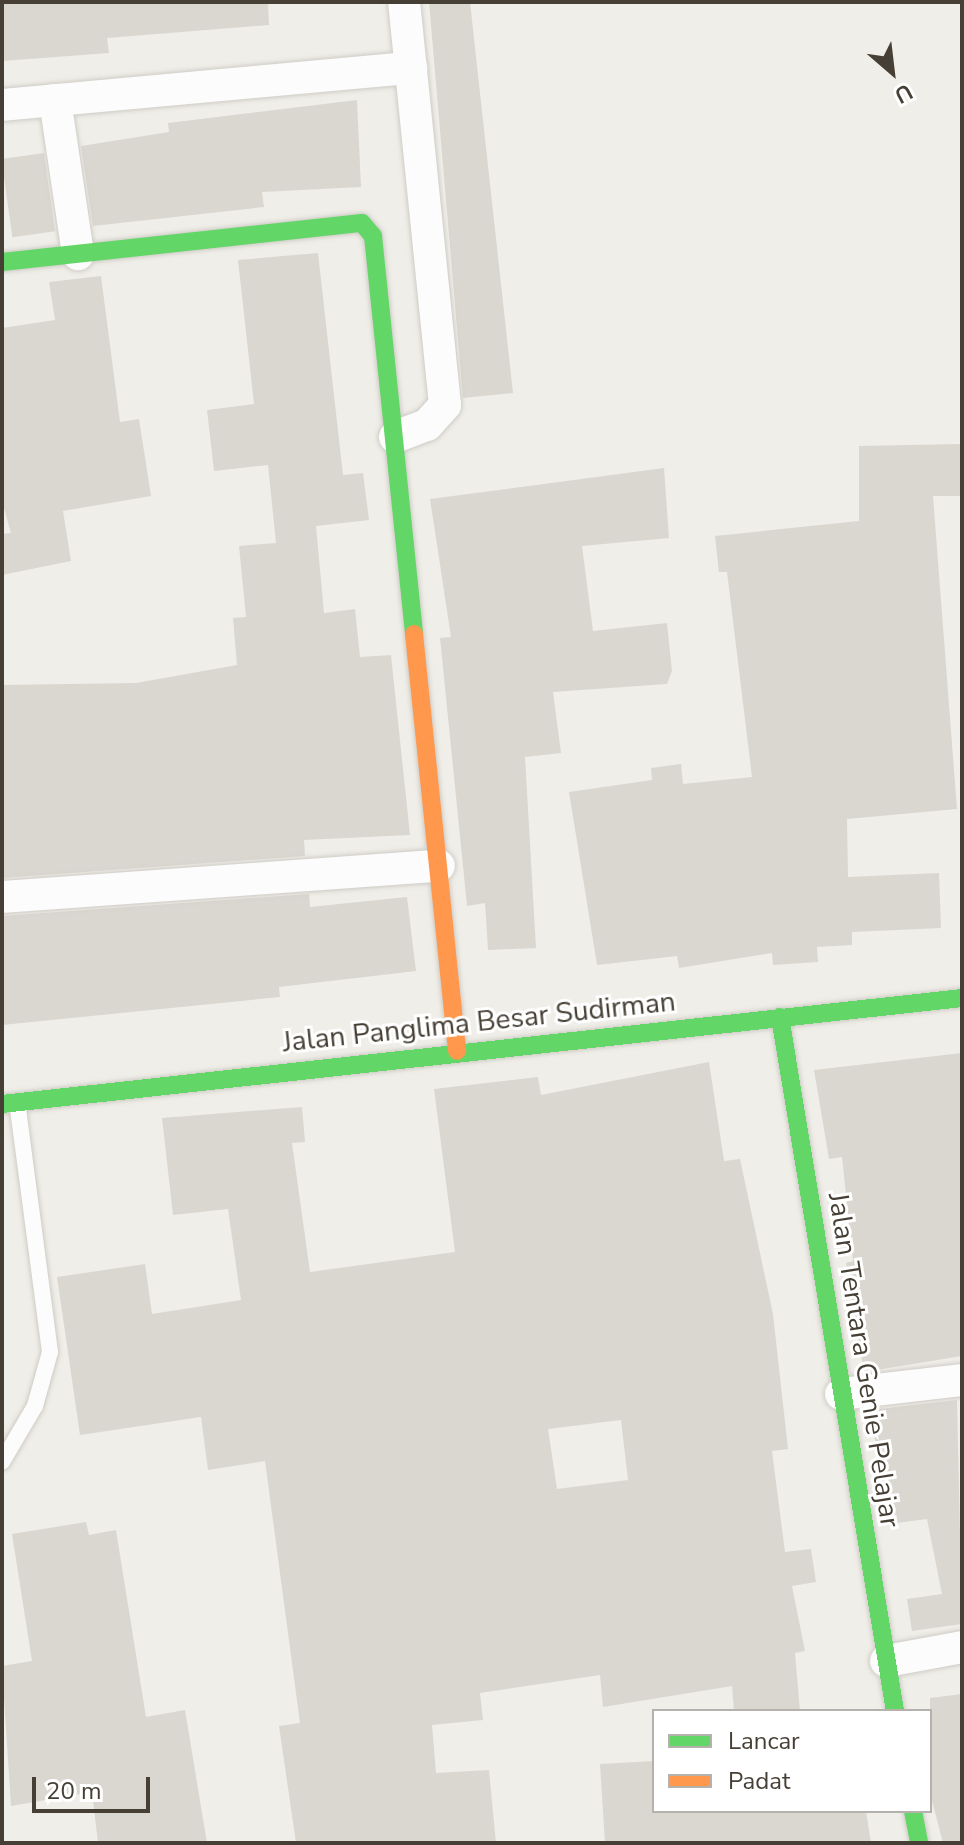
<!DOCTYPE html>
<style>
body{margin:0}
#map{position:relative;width:964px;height:1845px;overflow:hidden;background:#f0eee8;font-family:"Nunito Sans",sans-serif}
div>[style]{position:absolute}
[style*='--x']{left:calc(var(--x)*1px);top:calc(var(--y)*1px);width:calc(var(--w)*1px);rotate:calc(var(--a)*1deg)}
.building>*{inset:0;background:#dad7d1;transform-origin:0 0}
.roads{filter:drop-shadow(0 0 2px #ceccc6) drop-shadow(0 0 2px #ceccc6)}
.lane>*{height:16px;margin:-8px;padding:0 8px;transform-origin:8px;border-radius:8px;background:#fdfcfc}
.street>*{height:32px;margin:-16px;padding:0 16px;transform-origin:16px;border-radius:16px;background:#fdfcfc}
.fast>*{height:18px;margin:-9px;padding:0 9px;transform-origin:9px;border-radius:9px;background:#63d668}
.slow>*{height:18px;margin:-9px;padding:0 9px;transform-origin:9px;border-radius:9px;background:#ff974d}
span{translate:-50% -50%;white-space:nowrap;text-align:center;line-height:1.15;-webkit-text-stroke:6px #fff;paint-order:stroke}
.street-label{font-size:28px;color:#463f35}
.frame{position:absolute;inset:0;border:4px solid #463f35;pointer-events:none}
.legend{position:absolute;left:652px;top:1709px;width:280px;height:104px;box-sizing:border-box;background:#fff;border:2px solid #b5b2ae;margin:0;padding:10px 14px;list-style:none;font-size:24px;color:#463f35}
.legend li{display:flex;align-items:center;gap:16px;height:40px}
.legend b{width:40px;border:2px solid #b5b2ae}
.north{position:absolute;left:852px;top:32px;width:80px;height:80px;-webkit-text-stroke:6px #fff;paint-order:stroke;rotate:152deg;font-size:22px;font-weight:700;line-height:32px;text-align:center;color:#463f35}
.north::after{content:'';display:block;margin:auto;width:28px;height:36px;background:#463f35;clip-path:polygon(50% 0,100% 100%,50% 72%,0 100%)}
.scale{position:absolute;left:32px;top:1777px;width:118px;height:36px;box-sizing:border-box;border:4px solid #463f35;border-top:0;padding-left:10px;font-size:24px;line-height:28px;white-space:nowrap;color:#463f35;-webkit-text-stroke:6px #fff;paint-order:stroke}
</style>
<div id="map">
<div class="building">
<i style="clip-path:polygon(2px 2px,268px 2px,269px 25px,107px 38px,109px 53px,2px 61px)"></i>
<i style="clip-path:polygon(429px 2px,470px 2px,513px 393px,463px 398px)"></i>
<i style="clip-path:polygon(357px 100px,361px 187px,262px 192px,264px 207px,93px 226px,81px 146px,169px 132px,168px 123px)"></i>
<i style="left:44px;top:153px;width:79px;height:43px;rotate:82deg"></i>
<i style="clip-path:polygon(318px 253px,343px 475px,363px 473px,369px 520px,316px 526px,324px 613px,355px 609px,360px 657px,391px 655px,410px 835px,304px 840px,305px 856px,2px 878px,2px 685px,136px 683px,237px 665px,233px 618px,246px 617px,239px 546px,276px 543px,268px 465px,214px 471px,207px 410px,254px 404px,238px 260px)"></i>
<i style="clip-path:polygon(101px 276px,120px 422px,139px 419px,151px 496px,63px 511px,71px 561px,2px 575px,2px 534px,11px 533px,2px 501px,2px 328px,55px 320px,49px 282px)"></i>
<i style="clip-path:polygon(962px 444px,962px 496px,933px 496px,957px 809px,847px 819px,848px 877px,939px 873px,941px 928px,852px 932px,852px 945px,817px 947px,818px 962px,773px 965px,772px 953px,679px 968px,677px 956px,597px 965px,569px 792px,652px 780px,651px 768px,681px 764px,683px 784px,752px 777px,727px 572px,719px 572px,715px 536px,859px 521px,859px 446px)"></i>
<i style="clip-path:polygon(664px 468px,669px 538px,582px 546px,593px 631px,667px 623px,672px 671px,667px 684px,553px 692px,561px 753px,525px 757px,536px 948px,488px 950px,485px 903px,467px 906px,440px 638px,451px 637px,430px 499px)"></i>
<i style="clip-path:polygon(309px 894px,310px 907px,407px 897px,416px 971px,279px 987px,280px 997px,2px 1025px,2px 916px)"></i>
<i style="clip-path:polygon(962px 1053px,962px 1356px,864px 1372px,846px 1263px,853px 1261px,842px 1157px,829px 1159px,814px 1070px)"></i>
<i style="clip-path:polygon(evenodd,709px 1062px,724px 1161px,740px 1159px,773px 1314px,788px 1449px,772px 1451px,785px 1552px,811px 1549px,816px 1582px,792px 1586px,805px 1651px,795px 1653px,800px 1711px,734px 1711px,732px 1686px,603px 1707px,600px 1675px,480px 1693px,483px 1720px,432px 1725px,436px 1773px,489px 1770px,496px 1843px,296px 1843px,279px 1726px,300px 1723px,265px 1461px,208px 1470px,201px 1417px,80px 1435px,57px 1277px,145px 1264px,152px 1314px,241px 1300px,228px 1209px,173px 1215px,162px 1118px,302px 1107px,305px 1142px,292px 1143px,310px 1272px,455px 1252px,434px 1089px,538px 1077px,541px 1095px,709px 1062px,621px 1420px,628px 1480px,557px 1489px,548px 1429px,621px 1420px)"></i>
<i style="clip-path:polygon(957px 1400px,962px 1624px,912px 1631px,907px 1599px,942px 1594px,927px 1519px,889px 1524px,870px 1410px)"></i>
<i style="clip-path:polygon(86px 1522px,89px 1535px,116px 1530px,146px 1717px,185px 1710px,207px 1843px,98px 1843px,92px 1792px,11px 1806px,2px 1666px,32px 1661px,12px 1534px)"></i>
<i style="clip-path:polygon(962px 1694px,962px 1843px,943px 1843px,930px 1793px,930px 1698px)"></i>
<i style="clip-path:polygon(654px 1761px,654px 1811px,866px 1811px,871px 1843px,605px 1843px,600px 1764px)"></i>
</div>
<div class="roads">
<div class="lane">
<i style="--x:2;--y:1462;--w:65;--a:-59.5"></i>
<i style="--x:35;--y:1406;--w:56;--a:-74.5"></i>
<i style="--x:50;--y:1352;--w:251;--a:-97.5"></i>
</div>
<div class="street">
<i style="--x:55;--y:100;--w:156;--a:81.5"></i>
<i style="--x:2;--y:105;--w:411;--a:-5.2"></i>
<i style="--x:395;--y:437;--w:34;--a:-21"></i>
<i style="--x:427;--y:425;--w:27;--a:-48"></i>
<i style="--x:445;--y:405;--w:405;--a:-95.8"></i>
<i style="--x:2;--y:897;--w:438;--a:-4.1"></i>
<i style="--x:841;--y:1394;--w:122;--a:-6.6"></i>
<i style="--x:886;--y:1661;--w:77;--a:-10.4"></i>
</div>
<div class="fast">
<i style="--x:2;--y:262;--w:362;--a:-6.2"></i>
<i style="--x:362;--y:223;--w:17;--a:50"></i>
<i style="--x:373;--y:236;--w:400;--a:84.1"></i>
<i style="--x:780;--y:1017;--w:703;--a:80.59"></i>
<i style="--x:2;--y:1104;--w:966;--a:-6.3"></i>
<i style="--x:913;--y:1811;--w:33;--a:79"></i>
</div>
<div class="slow">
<i style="--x:414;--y:634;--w:419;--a:84.1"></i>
</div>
</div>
<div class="street-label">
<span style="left:479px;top:1022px;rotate:-6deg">Jalan Panglima Besar Sudirman</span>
<span style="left:864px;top:1360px;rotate:81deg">Jalan Tentara Genie Pelajar</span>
</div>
<div class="frame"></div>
<ul class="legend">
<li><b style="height:10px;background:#63d668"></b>Lancar</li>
<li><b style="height:10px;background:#ff974d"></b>Padat</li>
</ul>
<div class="north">U</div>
<div class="scale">20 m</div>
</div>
